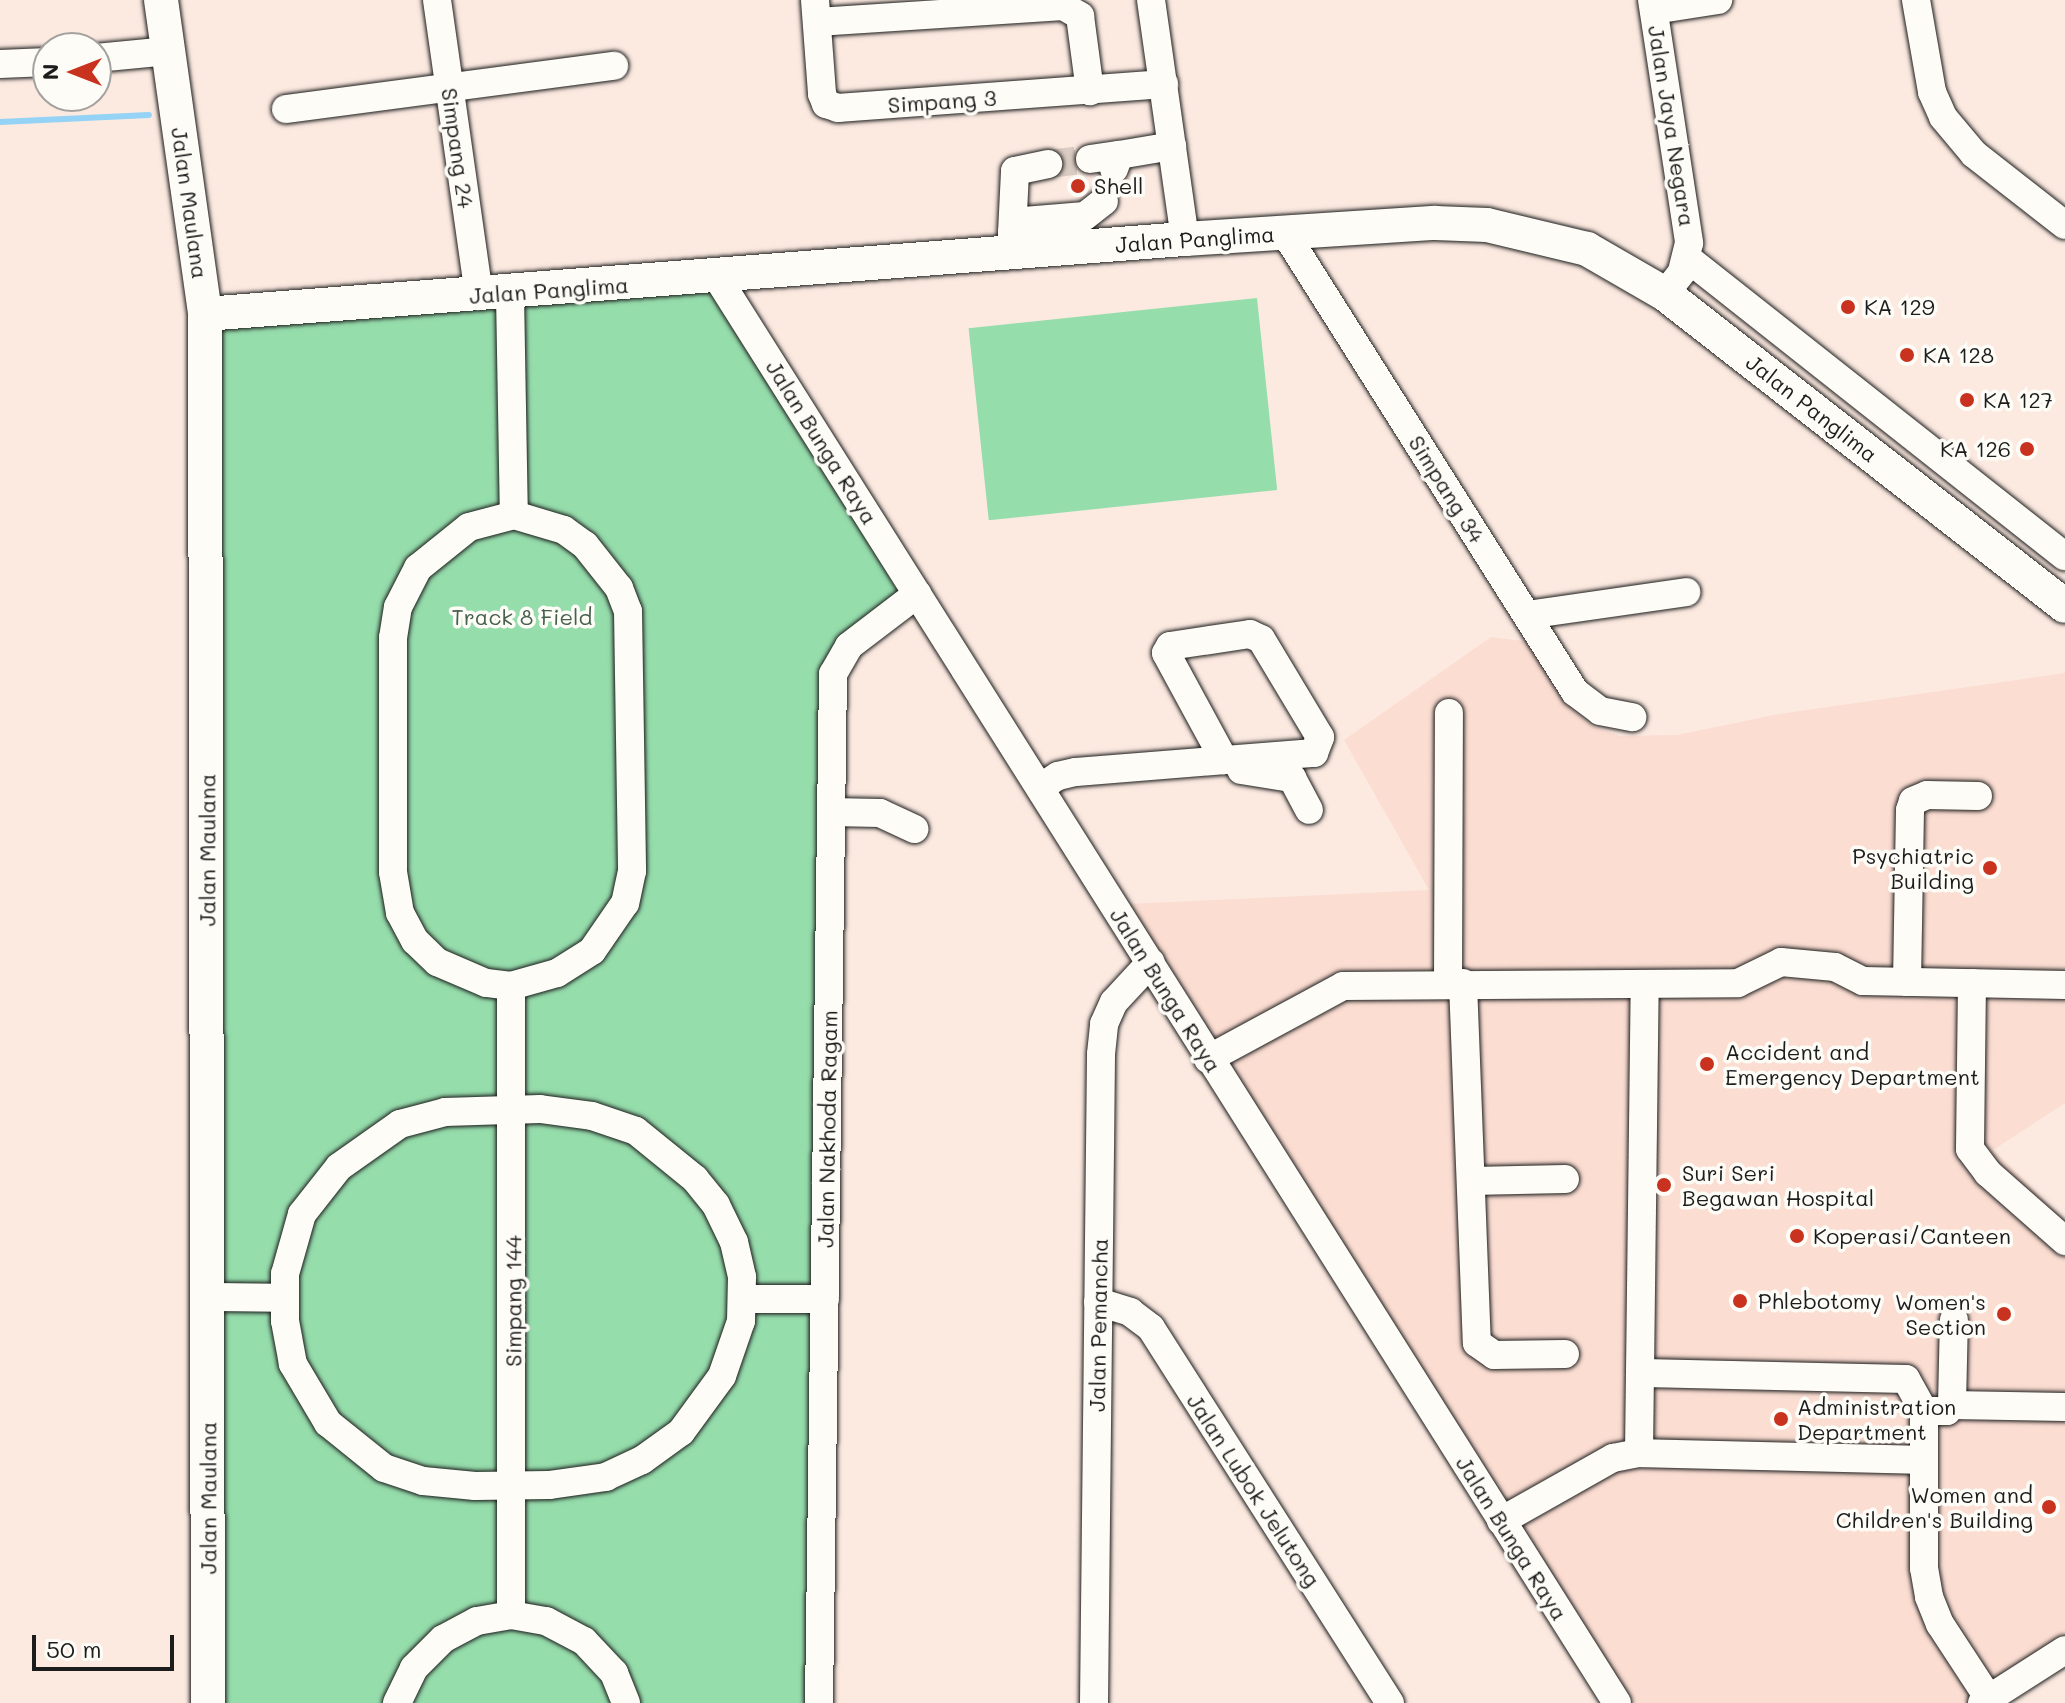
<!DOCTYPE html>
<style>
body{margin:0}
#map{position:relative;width:2065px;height:1703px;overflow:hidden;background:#fceae1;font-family:Mali,sans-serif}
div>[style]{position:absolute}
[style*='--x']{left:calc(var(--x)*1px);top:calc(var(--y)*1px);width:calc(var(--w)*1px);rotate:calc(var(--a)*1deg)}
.built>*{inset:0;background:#fbddd2}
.green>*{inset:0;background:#96ddac;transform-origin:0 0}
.stream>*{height:6px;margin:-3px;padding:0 3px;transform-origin:3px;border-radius:3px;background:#94d3f5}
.minor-tunnel>*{height:28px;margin-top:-14px;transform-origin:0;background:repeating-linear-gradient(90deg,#dacbc3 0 28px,transparent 0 42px)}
.roads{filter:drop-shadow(0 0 2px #1c1c1c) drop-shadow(0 0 2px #1c1c1c)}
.minor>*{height:28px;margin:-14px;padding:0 14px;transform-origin:14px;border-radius:14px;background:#fdfcf7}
.major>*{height:34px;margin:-17px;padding:0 17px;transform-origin:17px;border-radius:17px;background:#fdfcf7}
.dots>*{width:22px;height:22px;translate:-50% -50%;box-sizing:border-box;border:4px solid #fdfcf7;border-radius:50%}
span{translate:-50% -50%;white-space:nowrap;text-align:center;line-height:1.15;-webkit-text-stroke:7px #fdfcf7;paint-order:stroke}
.street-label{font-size:22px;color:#1c1c1c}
.poi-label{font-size:22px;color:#1c1c1c}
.left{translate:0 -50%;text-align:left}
.right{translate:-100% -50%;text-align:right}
.park-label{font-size:22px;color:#47604e}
.north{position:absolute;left:32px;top:32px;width:80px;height:80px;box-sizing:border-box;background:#fdfcf7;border:2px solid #a3a29f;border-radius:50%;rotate:270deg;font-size:22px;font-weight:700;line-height:32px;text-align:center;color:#1c1c1c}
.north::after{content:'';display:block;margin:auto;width:28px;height:36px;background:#c8321e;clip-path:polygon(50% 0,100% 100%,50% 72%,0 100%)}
.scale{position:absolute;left:32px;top:1635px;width:142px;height:36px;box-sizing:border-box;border:4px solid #1c1c1c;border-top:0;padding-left:10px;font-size:24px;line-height:28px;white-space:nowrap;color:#1c1c1c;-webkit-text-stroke:6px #fdfcf7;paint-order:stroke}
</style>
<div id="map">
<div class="built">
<i style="clip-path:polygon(1491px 637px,1529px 642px,1573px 710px,1594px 727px,1620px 736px,1677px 735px,1779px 714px,2065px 673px,2065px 1103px,1993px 1150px,2065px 1220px,2065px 1634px,1961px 1703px,1635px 1703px,1510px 1517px,1217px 1056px,1130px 904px,1429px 890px,1344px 740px)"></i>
</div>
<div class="green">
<i style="clip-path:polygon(717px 277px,917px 594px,843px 652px,818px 1703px,207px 1703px,205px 314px)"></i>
<i style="left:1257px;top:298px;width:193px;height:290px;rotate:84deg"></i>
</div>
<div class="stream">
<i style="--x:0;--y:122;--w:149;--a:-2.7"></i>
</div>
<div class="minor-tunnel">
<i style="--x:1048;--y:164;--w:42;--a:-6.8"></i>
</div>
<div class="roads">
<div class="minor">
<i style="--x:437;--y:0;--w:299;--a:81.9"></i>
<i style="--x:815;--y:0;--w:94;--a:85.7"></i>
<i style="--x:822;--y:94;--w:11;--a:68"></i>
<i style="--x:826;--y:104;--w:13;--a:18"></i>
<i style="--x:838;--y:108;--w:327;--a:-4.2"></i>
<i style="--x:1151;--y:0;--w:241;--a:81.9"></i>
<i style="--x:1652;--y:0;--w:246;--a:81.3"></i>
<i style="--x:1689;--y:243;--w:30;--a:104"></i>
<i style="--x:1682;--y:272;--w:28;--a:128"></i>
<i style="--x:1916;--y:0;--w:93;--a:80.1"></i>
<i style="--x:1932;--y:92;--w:27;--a:66"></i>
<i style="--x:1943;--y:117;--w:48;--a:50"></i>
<i style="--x:1974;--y:154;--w:115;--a:38"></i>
<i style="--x:1654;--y:10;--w:65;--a:-8.9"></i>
<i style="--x:817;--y:22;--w:247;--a:-3.7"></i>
<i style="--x:1063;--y:6;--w:20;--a:30"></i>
<i style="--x:1080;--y:16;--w:76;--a:82.4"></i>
<i style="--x:96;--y:58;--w:73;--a:-5.5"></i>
<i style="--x:0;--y:64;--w:48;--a:-2.4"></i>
<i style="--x:286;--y:109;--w:331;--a:-7.5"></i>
<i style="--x:1090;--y:159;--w:29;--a:-8"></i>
<i style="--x:1114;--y:169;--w:15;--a:-70"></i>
<i style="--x:1119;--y:155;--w:54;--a:-9.6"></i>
<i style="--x:1012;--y:233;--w:62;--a:-87.2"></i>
<i style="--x:1015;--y:171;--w:34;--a:-12"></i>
<i style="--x:1285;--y:233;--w:543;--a:57.71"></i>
<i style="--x:1575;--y:692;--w:31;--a:37"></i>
<i style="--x:1600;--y:711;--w:33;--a:11"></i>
<i style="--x:1012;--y:251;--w:18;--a:-90"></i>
<i style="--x:1012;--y:233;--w:17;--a:-45"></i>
<i style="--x:1024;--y:221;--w:61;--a:-4.7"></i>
<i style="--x:1085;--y:216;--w:24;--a:-38"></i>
<i style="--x:1687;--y:258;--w:481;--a:38.3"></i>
<i style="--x:717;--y:277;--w:1686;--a:57.74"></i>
<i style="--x:510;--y:294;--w:221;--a:89"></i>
<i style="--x:514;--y:515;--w:52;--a:16.7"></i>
<i style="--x:564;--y:530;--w:26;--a:36"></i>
<i style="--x:585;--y:545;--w:55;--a:51.7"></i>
<i style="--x:619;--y:588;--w:25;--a:69"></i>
<i style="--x:628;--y:611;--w:260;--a:89.1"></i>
<i style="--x:632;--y:871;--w:33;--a:102"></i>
<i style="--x:625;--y:903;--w:58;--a:124.5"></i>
<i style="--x:592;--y:951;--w:41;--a:147.8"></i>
<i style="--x:557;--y:973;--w:48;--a:164.2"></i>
<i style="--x:511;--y:986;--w:25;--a:-173"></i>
<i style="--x:486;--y:983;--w:53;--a:-156.8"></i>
<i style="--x:437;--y:962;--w:30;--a:-136"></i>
<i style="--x:415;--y:941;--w:32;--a:-118"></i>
<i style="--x:400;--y:913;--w:42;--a:-99.7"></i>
<i style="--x:393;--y:872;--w:234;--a:-90"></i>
<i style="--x:393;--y:638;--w:31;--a:-81"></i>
<i style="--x:398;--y:607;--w:44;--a:-62.9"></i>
<i style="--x:418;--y:568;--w:65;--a:-38.8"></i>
<i style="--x:469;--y:527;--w:47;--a:-14.9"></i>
<i style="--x:1527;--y:615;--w:161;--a:-8.2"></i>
<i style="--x:1241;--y:770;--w:52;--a:8.9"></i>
<i style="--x:1292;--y:778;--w:36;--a:62"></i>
<i style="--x:1041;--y:787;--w:20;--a:-33"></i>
<i style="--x:1058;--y:776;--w:18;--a:-13"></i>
<i style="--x:1076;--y:772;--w:239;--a:-4.6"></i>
<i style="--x:1314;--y:753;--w:17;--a:-69"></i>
<i style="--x:1320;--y:737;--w:114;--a:-121"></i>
<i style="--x:1261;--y:639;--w:12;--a:-156"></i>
<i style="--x:1250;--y:634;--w:81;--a:171.5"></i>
<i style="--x:1170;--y:646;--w:8;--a:120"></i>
<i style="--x:1166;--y:653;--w:122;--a:61.5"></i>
<i style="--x:831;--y:812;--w:49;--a:1.2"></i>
<i style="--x:880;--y:813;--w:38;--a:25"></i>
<i style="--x:1907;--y:982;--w:172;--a:-89"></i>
<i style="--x:1910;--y:810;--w:9;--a:-72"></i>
<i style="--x:1913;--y:801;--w:15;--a:-23"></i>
<i style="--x:1927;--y:795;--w:51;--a:1.1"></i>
<i style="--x:1448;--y:983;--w:270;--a:-89.8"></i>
<i style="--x:1463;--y:983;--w:360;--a:87.8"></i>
<i style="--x:1477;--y:1343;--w:21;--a:35"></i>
<i style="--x:1494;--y:1355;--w:71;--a:-0.8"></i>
<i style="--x:1972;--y:983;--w:166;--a:90.7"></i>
<i style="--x:1970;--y:1149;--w:30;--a:53"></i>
<i style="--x:1988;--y:1173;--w:103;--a:41.4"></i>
<i style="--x:1208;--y:1059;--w:153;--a:-28.4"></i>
<i style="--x:1343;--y:986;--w:395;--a:-0.4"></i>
<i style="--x:1738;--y:983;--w:48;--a:-26"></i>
<i style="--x:1781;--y:962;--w:54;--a:5.3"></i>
<i style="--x:1835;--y:967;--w:31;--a:27"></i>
<i style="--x:1863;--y:981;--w:202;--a:1.1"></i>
<i style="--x:540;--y:1109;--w:52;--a:7.7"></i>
<i style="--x:592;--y:1116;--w:46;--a:18.8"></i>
<i style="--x:636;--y:1131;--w:76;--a:39.1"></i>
<i style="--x:695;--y:1179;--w:33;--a:51"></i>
<i style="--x:716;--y:1205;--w:41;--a:64.1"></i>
<i style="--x:734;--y:1242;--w:36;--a:77"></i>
<i style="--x:742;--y:1277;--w:44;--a:91.3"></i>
<i style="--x:741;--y:1321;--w:58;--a:109.1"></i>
<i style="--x:722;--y:1376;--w:69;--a:126.2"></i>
<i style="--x:681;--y:1432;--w:48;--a:144.3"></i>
<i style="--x:642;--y:1460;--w:40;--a:155"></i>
<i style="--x:606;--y:1477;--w:58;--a:172"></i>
<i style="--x:549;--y:1485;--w:74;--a:179.2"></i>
<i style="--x:475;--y:1486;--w:52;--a:-174.5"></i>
<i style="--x:423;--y:1481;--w:41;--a:-161.6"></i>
<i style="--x:384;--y:1468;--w:72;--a:-141.2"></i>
<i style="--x:328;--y:1423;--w:69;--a:-120.7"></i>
<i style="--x:293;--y:1364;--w:44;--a:-100.5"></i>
<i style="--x:285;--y:1321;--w:47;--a:-90"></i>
<i style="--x:285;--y:1274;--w:62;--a:-74.2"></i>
<i style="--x:302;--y:1214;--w:60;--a:-51.8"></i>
<i style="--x:339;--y:1167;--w:75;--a:-35.2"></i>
<i style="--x:400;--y:1124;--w:47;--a:-14.9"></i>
<i style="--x:445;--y:1112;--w:95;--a:-1.8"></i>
<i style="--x:1471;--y:1181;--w:94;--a:-1.2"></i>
<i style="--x:208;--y:1297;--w:77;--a:0.7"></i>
<i style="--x:742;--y:1299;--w:83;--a:0"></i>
<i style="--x:1098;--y:1302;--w:34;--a:17"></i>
<i style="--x:1130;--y:1312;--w:26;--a:37"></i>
<i style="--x:1151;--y:1328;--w:445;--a:57.5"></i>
<i style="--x:1644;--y:1373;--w:262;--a:1.3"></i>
<i style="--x:1906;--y:1379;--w:37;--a:61"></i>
<i style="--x:1924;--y:1411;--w:157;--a:90"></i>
<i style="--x:1924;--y:1568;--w:29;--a:80"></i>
<i style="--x:1929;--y:1597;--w:29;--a:68"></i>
<i style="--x:1940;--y:1624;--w:90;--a:56.8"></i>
<i style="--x:1952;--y:1405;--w:113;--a:1"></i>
<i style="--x:1924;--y:1411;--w:23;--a:0"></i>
<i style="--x:1947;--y:1411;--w:8;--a:-50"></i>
<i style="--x:1952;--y:1405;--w:85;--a:-88.7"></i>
<i style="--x:1639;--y:1453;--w:284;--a:1.4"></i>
<i style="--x:1501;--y:1521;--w:129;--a:-29.4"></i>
<i style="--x:1613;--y:1458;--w:26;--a:-11"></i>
<i style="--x:1639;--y:1453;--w:469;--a:-89.3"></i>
<i style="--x:511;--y:1615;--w:629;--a:-90"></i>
<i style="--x:397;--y:1703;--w:39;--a:-64"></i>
<i style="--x:414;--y:1668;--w:41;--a:-45"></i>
<i style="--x:443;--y:1639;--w:38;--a:-28"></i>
<i style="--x:477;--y:1621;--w:35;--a:-10"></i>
<i style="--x:511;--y:1615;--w:36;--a:10"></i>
<i style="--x:546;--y:1621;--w:43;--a:27.8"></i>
<i style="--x:584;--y:1641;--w:44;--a:46.8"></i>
<i style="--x:614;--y:1673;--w:32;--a:68"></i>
<i style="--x:819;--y:1703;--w:1029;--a:-89.22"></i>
<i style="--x:833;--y:674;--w:32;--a:-60"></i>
<i style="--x:849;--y:646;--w:86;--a:-37.4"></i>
<i style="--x:1094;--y:1703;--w:649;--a:-89.38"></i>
<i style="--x:1101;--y:1054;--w:30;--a:-84"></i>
<i style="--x:1104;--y:1024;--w:24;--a:-66"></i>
<i style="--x:1114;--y:1002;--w:54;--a:-47.2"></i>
<i style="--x:1982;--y:1703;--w:98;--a:-32.6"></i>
</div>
<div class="major">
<i style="--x:161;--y:0;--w:317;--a:82"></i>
<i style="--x:205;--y:314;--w:1389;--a:89.88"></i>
<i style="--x:205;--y:314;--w:983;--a:-4.38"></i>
<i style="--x:1185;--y:239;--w:251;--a:-3.7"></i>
<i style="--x:1435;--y:223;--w:52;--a:2.2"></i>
<i style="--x:1487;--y:225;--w:103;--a:13.5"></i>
<i style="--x:1587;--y:249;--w:90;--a:30"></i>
<i style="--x:1665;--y:294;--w:507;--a:37.95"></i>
</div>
</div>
<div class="dots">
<i style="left:1078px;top:186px;background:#c8321e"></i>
<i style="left:1848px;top:307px;background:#c8321e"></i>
<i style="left:1907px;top:355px;background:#c8321e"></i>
<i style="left:1967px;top:400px;background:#c8321e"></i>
<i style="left:2027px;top:449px;background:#c8321e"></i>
<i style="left:1990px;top:868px;background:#c8321e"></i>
<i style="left:1707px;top:1064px;background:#c8321e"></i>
<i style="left:1664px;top:1185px;background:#c8321e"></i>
<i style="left:1797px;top:1236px;background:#c8321e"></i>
<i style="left:1740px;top:1301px;background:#c8321e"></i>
<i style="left:2004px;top:1314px;background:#c8321e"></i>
<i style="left:1781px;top:1419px;background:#c8321e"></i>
<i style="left:2049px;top:1507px;background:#c8321e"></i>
</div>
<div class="street-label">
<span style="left:942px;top:101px;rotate:-4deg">Simpang 3</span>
<span style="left:1672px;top:126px;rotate:81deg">Jalan Jaya Negara</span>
<span style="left:458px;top:148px;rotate:82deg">Simpang 24</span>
<span style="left:190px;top:203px;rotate:82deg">Jalan Maulana</span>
<span style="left:1195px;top:239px;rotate:-4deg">Jalan Panglima</span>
<span style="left:549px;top:290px;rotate:-4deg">Jalan Panglima</span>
<span style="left:1812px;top:408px;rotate:38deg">Jalan Panglima</span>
<span style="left:822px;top:442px;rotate:58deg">Jalan Bunga Raya</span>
<span style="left:1447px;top:489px;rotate:58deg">Simpang 34</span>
<span style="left:207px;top:850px;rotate:-90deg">Jalan Maulana</span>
<span style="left:1166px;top:990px;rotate:58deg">Jalan Bunga Raya</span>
<span style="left:827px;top:1129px;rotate:-89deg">Jalan Nakhoda Ragam</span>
<span style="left:513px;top:1301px;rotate:-90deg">Simpang 144</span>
<span style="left:1098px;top:1325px;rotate:-89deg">Jalan Pemancha</span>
<span style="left:1254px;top:1490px;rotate:57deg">Jalan Lubok Jelutong</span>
<span style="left:208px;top:1498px;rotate:-90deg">Jalan Maulana</span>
<span style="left:1512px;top:1538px;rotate:58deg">Jalan Bunga Raya</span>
</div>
<div class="poi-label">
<span class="left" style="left:1094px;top:186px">Shell</span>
<span class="left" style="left:1864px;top:307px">KA 129</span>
<span class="left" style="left:1923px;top:355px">KA 128</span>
<span class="left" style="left:1983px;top:400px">KA 127</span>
<span class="right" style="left:2011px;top:449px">KA 126</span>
<span class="right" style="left:1974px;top:868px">Psychiatric<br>Building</span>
<span class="left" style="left:1725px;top:1064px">Accident and<br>Emergency Department</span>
<span class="left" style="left:1682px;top:1185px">Suri Seri<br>Begawan Hospital</span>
<span class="left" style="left:1813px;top:1236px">Koperasi/Canteen</span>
<span class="left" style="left:1758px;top:1301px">Phlebotomy</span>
<span class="right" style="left:1986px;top:1314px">Women's<br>Section</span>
<span class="left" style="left:1797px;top:1419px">Administration<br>Department</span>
<span class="right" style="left:2033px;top:1507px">Women and<br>Children's Building</span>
</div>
<div class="park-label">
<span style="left:522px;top:617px">Track 8 Field</span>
</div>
<div class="north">N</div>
<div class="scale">50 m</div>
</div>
